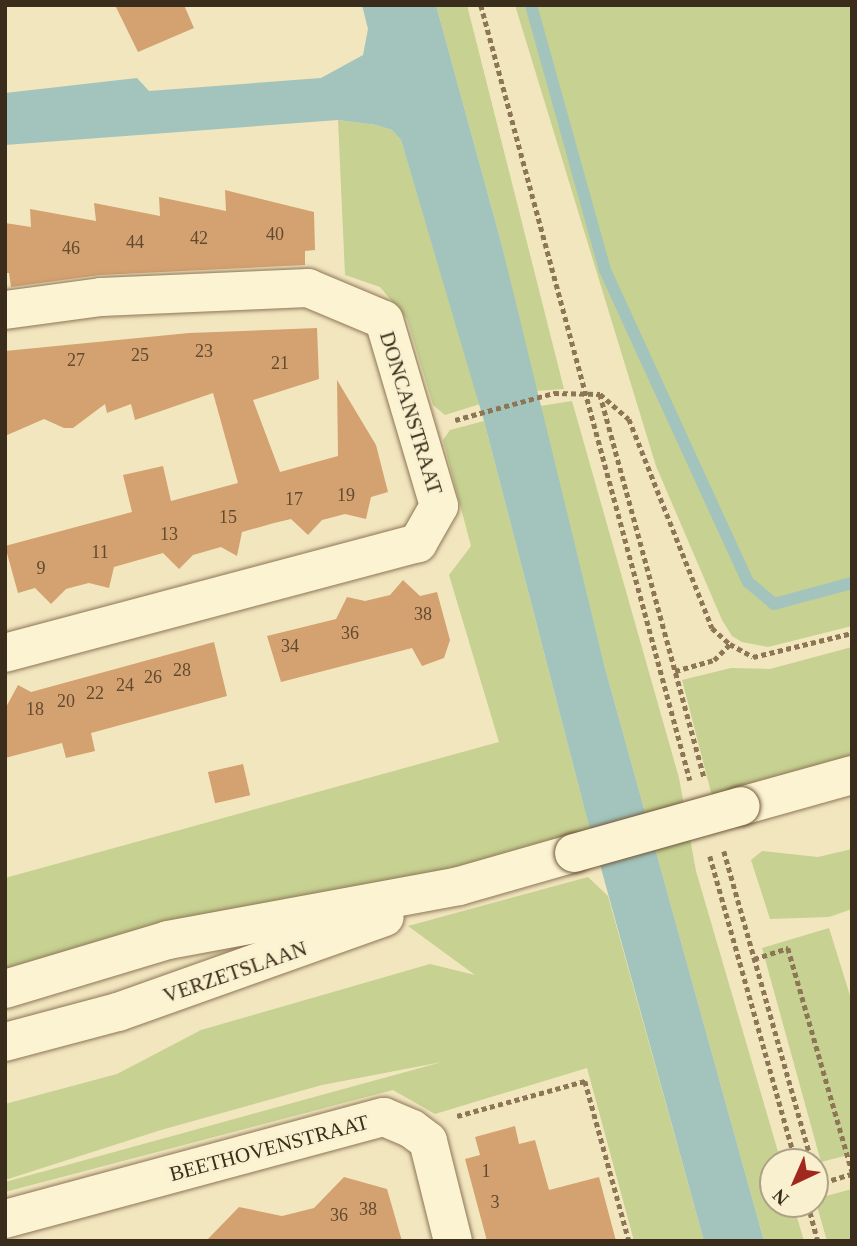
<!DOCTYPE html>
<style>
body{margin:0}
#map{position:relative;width:857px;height:1246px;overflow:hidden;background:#f2e6bf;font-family:Georgia,serif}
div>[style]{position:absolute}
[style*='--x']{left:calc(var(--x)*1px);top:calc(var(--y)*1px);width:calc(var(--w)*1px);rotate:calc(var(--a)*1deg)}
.green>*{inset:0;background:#c6d192}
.water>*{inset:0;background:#a2c4bc}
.stream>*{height:12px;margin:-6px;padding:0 6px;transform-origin:6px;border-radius:6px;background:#a2c4bc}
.building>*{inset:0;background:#d4a171;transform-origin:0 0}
.path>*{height:4.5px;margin-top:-2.25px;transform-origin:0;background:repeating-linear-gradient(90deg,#8d7655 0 5px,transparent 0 8.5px)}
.roads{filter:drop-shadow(0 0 2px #8d7655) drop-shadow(0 0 2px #8d7655)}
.minor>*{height:38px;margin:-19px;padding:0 19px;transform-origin:19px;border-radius:19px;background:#fcf3d3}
.secondary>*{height:38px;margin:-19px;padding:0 19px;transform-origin:19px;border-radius:19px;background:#fcf3d3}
.bridges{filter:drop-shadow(0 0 2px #6e5739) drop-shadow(0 0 2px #6e5739)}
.secondary-bridge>*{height:38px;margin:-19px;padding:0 19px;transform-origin:19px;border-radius:19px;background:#fcf3d3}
span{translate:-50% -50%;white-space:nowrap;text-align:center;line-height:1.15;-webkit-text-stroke:5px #f9f0cf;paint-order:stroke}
.number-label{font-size:18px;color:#614a30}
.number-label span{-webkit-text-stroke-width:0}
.street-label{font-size:21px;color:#3b2d1b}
.frame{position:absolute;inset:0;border:7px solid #3b2d1b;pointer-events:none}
.north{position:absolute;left:759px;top:1148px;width:70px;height:70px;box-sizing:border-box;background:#f9f0cf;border:2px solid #ada287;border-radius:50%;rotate:224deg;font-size:19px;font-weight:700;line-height:28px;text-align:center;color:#3b2d1b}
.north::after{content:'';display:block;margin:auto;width:24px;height:32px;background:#a2271f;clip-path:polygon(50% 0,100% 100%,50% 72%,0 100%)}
</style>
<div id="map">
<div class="green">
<i style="clip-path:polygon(436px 5px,467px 5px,564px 389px,535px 391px,501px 242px)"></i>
<i style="clip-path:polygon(515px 5px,852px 5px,852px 626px,768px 647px,742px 642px,732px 636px,722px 620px,656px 466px)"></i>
<i style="clip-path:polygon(338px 120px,376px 125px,392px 130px,401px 140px,480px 404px,445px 415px,433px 405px,407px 319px,380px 287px,345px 275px)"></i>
<i style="clip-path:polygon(572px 401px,679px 778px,696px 871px,781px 1162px,773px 1162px,773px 1204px,793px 1204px,804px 1241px,764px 1241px,605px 668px,540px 406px)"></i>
<i style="clip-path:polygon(484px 421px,583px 803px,594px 832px,403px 883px,5px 973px,5px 878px,499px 742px,449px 575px,471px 546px,443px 440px,450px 430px)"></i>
<i style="clip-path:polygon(852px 647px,852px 759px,713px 800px,682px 680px,731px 668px,770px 669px)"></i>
<i style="clip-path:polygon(852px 849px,852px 909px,829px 917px,770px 919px,751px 860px,762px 851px,818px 857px)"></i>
<i style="clip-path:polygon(588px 877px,608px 896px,704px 1241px,634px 1241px,587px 1068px,435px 1114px,393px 1090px,5px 1192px,5px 1182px,442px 1062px,322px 1085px,161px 1130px,5px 1180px,5px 1104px,117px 1074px,201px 1030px,430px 964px,475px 975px,408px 926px)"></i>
<i style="clip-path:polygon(829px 928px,852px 1002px,852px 1154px,821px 1162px,762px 948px)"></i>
<i style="clip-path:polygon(852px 1189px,852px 1241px,827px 1241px,815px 1199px)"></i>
</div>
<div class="water">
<i style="clip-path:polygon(362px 5px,436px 5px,501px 242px,605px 668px,764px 1241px,704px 1241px,583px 803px,484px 421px,401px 140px,392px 130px,376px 125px,338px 120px,5px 145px,5px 93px,137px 78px,149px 91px,321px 78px,363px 55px,368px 29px)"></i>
</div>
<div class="stream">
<i style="--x:531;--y:5;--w:275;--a:74.4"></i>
<i style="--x:605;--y:270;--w:343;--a:65.4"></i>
<i style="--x:748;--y:582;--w:34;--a:40"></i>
<i style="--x:774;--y:604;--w:81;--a:-15.1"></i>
</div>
<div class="building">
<i style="clip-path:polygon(115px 5px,184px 5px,194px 28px,138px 52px)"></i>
<i style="clip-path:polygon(225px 190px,314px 212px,315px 250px,305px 251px,305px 265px,100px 275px,11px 287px,9px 273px,5px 273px,5px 223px,31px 227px,30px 209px,96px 221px,94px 203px,160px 216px,159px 197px,226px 211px)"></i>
<i style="clip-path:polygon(317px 328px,319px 379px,253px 400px,280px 472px,338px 456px,337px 380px,376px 445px,388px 492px,371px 497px,366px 519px,345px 514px,322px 520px,308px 535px,291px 519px,274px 523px,242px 532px,237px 556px,221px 547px,193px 555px,179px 569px,163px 553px,114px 567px,109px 588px,89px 583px,77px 586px,66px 589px,51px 604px,35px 588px,18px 593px,5px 546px,132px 512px,123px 475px,163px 466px,171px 501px,238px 483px,213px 393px,135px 420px,131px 404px,107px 413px,105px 404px,73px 428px,64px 428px,44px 419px,5px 436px,5px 351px,189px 333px)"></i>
<i style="clip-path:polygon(403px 580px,420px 596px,437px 592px,450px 640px,444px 658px,422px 666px,412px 648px,281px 682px,267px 636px,336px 619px,347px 597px,365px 601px,390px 595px)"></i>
<i style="clip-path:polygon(214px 642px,227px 696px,91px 733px,95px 751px,66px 758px,62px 743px,5px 758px,5px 709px,18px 685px,31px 692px)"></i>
<i style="left:243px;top:764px;width:32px;height:36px;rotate:77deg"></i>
<i style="clip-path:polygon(515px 1126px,519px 1144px,535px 1140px,549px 1190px,599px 1177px,616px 1241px,487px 1241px,465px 1159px,480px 1155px,475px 1137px)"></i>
<i style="clip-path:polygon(344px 1177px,387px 1189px,402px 1241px,206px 1241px,239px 1207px,282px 1216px,314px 1208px)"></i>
</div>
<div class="path">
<i style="--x:481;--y:5;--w:803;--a:74.91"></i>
<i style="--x:600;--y:394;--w:398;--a:74.8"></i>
<i style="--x:455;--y:420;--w:103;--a:-15.3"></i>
<i style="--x:554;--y:393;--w:46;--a:1.2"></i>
<i style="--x:600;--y:394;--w:38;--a:41"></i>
<i style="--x:629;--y:419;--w:225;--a:68.3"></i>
<i style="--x:712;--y:628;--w:24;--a:42"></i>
<i style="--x:730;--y:644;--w:26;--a:29"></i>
<i style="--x:753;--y:657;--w:102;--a:-13.6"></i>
<i style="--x:675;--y:671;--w:41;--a:-15.8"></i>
<i style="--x:714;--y:660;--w:23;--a:-45"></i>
<i style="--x:724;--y:851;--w:323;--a:74.2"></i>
<i style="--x:710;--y:856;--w:318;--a:74.3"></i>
<i style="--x:754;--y:959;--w:36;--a:-18"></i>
<i style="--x:788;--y:948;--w:232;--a:74"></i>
<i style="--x:457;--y:1116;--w:133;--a:-15.3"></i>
<i style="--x:585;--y:1081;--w:166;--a:74.6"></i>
<i style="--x:815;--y:1185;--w:39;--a:-17"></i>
<i style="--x:808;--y:1204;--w:38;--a:75"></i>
</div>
<div class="roads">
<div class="minor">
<i style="--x:5;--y:310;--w:97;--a:-7.7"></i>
<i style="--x:101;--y:297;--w:207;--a:-2.5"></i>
<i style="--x:308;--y:288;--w:82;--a:22.8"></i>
<i style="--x:384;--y:320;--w:194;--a:73.5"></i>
<i style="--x:439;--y:506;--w:43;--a:119.6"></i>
<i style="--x:418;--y:543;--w:427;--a:165.1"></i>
<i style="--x:5;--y:1219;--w:392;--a:-15.1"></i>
<i style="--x:384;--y:1117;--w:30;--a:23"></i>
<i style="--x:412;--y:1129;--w:20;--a:37"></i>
<i style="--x:428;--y:1141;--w:103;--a:76"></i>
</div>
<div class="secondary">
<i style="--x:741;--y:806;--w:115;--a:-15.6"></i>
<i style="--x:5;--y:989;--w:170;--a:-16.7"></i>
<i style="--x:168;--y:940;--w:296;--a:-10.5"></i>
<i style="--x:459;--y:886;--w:120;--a:-16"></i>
<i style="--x:5;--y:1042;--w:117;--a:-14.9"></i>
<i style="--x:118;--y:1012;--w:283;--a:-19.6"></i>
</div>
</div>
<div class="bridges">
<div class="secondary-bridge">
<i style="--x:574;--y:853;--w:173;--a:-15.7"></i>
</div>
</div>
<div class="number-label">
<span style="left:275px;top:234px">40</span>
<span style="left:199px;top:238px">42</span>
<span style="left:135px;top:242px">44</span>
<span style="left:71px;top:248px">46</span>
<span style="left:204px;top:351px">23</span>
<span style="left:140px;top:355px">25</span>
<span style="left:76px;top:360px">27</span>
<span style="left:280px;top:363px">21</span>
<span style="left:346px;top:495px">19</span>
<span style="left:294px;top:499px">17</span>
<span style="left:228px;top:517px">15</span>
<span style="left:169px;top:534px">13</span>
<span style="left:100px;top:552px">11</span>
<span style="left:41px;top:568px">9</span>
<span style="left:423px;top:614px">38</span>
<span style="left:350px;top:633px">36</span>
<span style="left:290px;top:646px">34</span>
<span style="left:182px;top:670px">28</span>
<span style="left:153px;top:677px">26</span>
<span style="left:125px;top:685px">24</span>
<span style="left:95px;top:693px">22</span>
<span style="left:66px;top:701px">20</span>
<span style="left:35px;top:709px">18</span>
<span style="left:486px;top:1171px">1</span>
<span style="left:495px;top:1202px">3</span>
<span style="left:368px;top:1209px">38</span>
<span style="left:339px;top:1215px">36</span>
</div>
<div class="street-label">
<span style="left:411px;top:413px;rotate:73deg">DONCANSTRAAT</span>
<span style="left:235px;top:972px;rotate:-19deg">VERZETSLAAN</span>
<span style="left:269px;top:1148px;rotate:-15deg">BEETHOVENSTRAAT</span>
</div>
<div class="frame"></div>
<div class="north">N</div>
</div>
